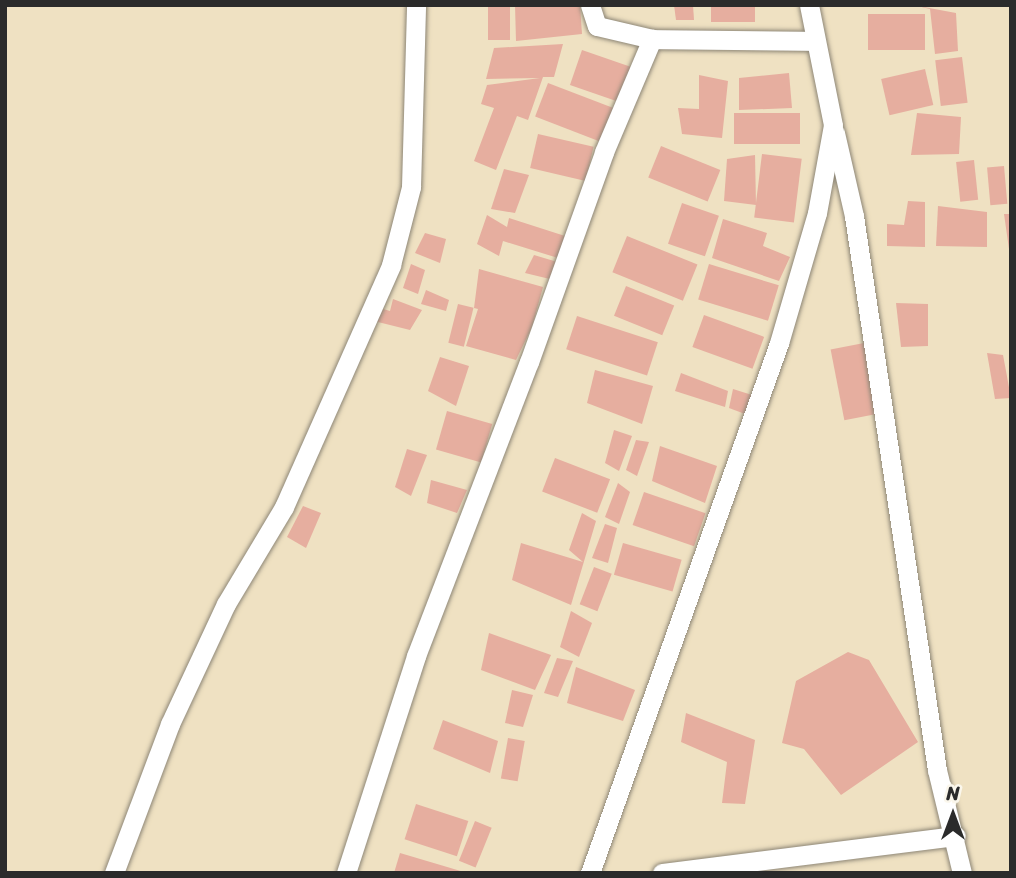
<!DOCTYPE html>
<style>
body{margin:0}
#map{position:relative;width:1016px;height:878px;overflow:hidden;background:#efe1c2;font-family:Sriracha,sans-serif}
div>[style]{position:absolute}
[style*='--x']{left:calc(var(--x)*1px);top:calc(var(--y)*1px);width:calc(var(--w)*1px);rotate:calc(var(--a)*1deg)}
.building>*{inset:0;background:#e6ae9f;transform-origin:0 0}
.roads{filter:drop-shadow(0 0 2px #8d8676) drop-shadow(0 0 2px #8d8676)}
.minor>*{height:19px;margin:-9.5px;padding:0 9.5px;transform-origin:9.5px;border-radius:9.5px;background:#fff}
span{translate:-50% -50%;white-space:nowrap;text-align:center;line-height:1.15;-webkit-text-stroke:7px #fbf7ec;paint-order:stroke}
.frame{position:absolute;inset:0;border:7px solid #2b2b2b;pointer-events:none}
.north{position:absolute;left:918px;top:780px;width:70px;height:70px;-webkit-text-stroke:5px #fbf7ec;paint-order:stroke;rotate:0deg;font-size:19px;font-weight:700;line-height:28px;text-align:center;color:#2b2b2b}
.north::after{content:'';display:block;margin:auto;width:24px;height:32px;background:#2b2b2b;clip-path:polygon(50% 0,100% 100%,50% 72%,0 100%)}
</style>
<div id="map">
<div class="building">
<i style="left:488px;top:5px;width:22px;height:35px"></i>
<i style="clip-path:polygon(515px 5px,580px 5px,582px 34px,516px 41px)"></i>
<i style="clip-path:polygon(674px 5px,693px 5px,694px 20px,676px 20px)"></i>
<i style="left:711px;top:5px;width:44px;height:17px"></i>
<i style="clip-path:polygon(913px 5px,956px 13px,958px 51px,935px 54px,930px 9px)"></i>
<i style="left:868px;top:14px;width:57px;height:36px"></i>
<i style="clip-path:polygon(563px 44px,554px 77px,543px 77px,528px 120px,517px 116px,496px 170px,474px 161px,494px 108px,481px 104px,487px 85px,540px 78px,486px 79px,494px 48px)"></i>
<i style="left:582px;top:50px;width:52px;height:37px;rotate:19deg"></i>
<i style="left:962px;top:57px;width:46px;height:27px;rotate:83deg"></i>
<i style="left:925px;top:69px;width:37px;height:45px;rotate:77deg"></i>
<i style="clip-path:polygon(789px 73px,792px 108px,739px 110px,739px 78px)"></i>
<i style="clip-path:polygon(699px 75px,728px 81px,722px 138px,682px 134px,678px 108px,699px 109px)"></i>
<i style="left:548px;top:83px;width:70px;height:36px;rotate:21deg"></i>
<i style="left:800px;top:113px;width:31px;height:66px;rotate:90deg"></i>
<i style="clip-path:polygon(917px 113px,961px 117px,959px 154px,911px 155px)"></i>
<i style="left:538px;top:134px;width:57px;height:35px;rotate:13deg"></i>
<i style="left:661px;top:146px;width:64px;height:34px;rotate:22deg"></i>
<i style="left:762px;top:154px;width:40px;height:64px;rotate:7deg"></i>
<i style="clip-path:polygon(755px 155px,756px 205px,724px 201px,727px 159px)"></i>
<i style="left:974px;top:160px;width:40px;height:18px;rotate:84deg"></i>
<i style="left:1004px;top:166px;width:38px;height:17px;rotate:85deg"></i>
<i style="clip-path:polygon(504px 169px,529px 175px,515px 213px,491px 209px)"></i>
<i style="clip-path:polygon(908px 201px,925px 202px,925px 247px,887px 246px,887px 224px,904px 225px)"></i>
<i style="left:682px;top:203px;width:39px;height:43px;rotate:19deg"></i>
<i style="clip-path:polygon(938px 206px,987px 212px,987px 247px,936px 246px)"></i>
<i style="clip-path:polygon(1004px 214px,1011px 214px,1011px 249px,1009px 249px)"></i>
<i style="clip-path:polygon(487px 215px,507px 227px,509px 218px,565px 236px,558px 258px,503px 241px,499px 256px,477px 244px)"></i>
<i style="clip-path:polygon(723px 219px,767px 233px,763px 246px,790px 257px,779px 281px,712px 258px)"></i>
<i style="clip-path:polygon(425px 233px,446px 239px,440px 263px,415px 253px)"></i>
<i style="left:627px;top:236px;width:76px;height:39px;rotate:22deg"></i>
<i style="clip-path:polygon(534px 255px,564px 264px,558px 281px,525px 273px)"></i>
<i style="clip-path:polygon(411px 264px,425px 270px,418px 294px,403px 288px)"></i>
<i style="left:709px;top:264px;width:73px;height:37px;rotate:17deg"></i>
<i style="clip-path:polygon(479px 269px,543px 287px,532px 327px,516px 360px,466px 346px,478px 309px,474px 308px)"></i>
<i style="left:626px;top:286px;width:52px;height:32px;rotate:22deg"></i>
<i style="clip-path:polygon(426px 290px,449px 300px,446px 311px,421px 304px)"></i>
<i style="clip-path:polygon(393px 299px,422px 310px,410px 330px,370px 320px,373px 306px,390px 311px)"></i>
<i style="clip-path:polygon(896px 303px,928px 304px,928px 346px,901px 347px)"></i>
<i style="left:458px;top:304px;width:16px;height:40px;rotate:14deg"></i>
<i style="left:704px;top:315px;width:64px;height:34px;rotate:20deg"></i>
<i style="left:577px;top:316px;width:85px;height:35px;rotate:18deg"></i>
<i style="left:864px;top:343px;width:72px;height:34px;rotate:79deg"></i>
<i style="clip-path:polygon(987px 353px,1003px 355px,1011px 398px,995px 399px)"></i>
<i style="clip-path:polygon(440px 357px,469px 366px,456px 406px,428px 391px)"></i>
<i style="clip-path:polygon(595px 370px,653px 386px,642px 424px,587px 403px)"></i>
<i style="clip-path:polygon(681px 373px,728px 391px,725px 407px,675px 391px)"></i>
<i style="clip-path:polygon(733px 389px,752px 395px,745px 414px,729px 408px)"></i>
<i style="left:447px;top:411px;width:47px;height:40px;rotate:16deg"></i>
<i style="clip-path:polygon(614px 430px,632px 436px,619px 471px,605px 463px)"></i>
<i style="clip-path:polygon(636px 440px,649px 442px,637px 476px,626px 470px)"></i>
<i style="clip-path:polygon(660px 446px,717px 466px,705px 503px,652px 481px)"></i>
<i style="clip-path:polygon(407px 449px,427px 455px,411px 496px,395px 487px)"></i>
<i style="left:555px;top:458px;width:59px;height:36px;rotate:21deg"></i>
<i style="clip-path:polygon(431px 480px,467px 490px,457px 513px,427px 503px)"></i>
<i style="clip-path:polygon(618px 483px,630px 492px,619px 524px,605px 517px)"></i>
<i style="left:644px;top:492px;width:65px;height:35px;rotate:19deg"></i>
<i style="clip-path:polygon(303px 506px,321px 513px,306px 548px,287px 537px)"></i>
<i style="clip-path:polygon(582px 513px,596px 521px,571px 605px,512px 580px,521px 543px,583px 562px,569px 550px)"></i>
<i style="clip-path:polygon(605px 524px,617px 528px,608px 563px,592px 558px)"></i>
<i style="left:623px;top:543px;width:61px;height:33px;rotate:16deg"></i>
<i style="left:594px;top:567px;width:19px;height:40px;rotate:21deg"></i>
<i style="clip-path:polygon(571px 611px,592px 623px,579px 657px,560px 647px)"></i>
<i style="clip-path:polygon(489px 633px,551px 655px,535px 690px,481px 670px)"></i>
<i style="clip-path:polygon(848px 652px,869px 660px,918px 742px,841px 795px,804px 749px,782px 743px,796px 681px)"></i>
<i style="clip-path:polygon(557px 658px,573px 661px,558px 697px,544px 693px)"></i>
<i style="clip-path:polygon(576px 667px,635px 690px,623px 721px,567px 703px)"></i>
<i style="clip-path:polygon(512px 690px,533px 695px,523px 727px,505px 723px)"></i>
<i style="clip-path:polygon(686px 713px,755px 740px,745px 804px,722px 803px,727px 762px,681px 742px)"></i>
<i style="clip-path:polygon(443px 720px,498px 741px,490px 773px,433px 749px)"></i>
<i style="left:508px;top:738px;width:17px;height:41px;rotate:10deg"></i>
<i style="left:416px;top:804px;width:55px;height:37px;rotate:18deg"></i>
<i style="left:475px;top:821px;width:18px;height:43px;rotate:22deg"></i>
<i style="clip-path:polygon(400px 853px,464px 872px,463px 873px,394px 873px)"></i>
</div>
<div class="roads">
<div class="minor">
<i style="--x:590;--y:5;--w:22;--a:72"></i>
<i style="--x:597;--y:26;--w:57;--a:13.3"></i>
<i style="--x:835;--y:133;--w:85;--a:77.1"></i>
<i style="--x:854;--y:216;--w:560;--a:81.48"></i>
<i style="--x:937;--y:770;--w:106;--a:76.4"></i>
<i style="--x:114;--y:873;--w:159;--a:-69.4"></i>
<i style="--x:170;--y:724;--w:132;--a:-65"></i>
<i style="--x:226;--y:604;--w:113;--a:-59.1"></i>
<i style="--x:284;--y:507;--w:265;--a:-66.1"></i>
<i style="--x:391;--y:265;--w:81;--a:-75.6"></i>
<i style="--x:411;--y:187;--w:182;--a:-88.4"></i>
<i style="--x:346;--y:873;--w:228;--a:-72.1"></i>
<i style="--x:416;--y:656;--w:315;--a:-69"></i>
<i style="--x:529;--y:362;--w:223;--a:-70.3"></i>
<i style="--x:604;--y:152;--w:123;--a:-67"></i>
<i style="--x:652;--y:39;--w:162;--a:0.7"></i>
<i style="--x:590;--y:873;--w:563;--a:-70.37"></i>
<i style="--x:779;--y:343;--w:135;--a:-73.7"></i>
<i style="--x:817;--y:213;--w:89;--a:-79.7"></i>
<i style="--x:833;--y:125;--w:122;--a:-101.3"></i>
<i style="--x:662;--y:873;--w:296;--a:-7.2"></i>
</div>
</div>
<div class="frame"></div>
<div class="north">N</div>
</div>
